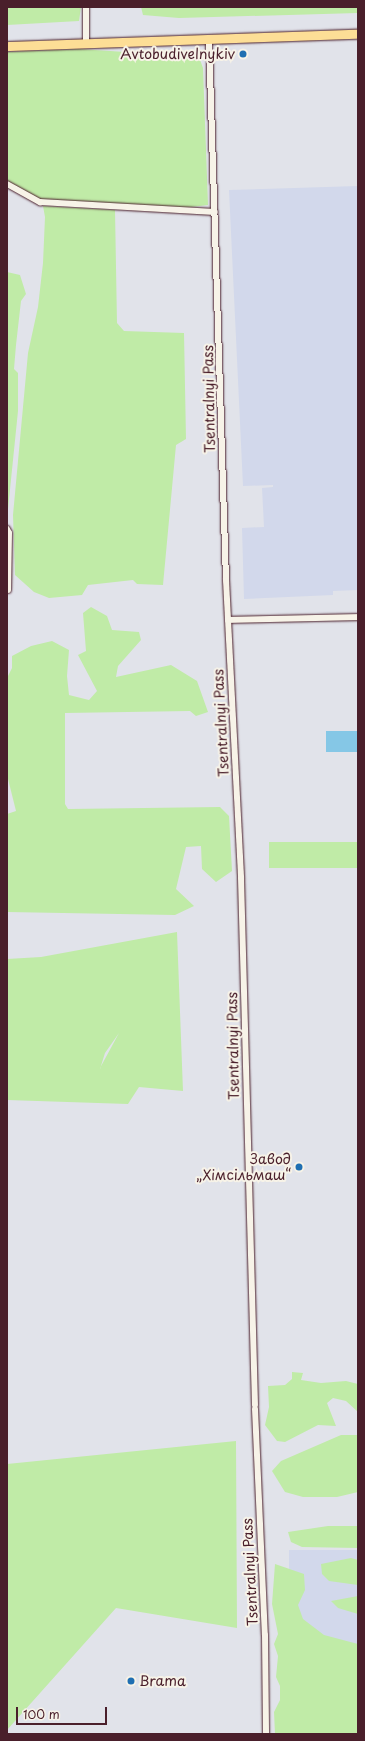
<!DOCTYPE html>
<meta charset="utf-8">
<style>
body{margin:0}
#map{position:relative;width:365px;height:1741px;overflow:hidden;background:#e1e3ea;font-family:"Playpen Sans",sans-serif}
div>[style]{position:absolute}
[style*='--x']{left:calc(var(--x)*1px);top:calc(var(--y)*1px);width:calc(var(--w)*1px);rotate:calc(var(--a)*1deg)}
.built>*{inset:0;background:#d2d8eb;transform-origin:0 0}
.green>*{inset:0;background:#c0eba7;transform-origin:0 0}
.water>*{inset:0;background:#85c7e6;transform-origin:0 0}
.roads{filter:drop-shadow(0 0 1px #4a1f2b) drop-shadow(0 0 1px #4a1f2b)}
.minor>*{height:6px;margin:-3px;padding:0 3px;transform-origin:3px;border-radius:3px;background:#f7f3e8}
.primary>*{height:9px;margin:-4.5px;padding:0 4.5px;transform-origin:4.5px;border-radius:4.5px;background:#fdde96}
.dots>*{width:11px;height:11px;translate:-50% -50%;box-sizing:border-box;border:2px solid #f7f3e8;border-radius:50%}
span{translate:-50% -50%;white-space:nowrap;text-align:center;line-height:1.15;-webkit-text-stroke:4px #f7f3e8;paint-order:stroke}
.poi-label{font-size:14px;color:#4a1f2b}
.right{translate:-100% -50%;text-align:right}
.left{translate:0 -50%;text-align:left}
.street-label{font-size:14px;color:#4a1f2b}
.frame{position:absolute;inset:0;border:8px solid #4a1f2b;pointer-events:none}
.scale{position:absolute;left:16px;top:1707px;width:91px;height:18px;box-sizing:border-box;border:2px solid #4a1f2b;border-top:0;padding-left:5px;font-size:12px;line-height:14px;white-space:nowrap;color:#4a1f2b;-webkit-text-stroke:3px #f7f3e8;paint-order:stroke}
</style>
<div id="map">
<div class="built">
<i style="clip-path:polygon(358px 186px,358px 590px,333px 591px,333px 595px,244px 599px,242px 528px,264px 527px,262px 488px,273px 487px,273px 485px,243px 486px,229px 190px)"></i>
<i style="left:289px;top:1550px;width:69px;height:116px"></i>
</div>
<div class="green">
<i style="clip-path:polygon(7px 7px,81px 7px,79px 21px,7px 25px)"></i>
<i style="clip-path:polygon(141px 7px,358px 7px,358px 13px,179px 18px,143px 15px)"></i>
<i style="clip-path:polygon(79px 49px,141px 53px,182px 51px,199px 57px,203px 68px,208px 205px,183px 208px,40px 200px,7px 182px,7px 52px)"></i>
<i style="clip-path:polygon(43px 206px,115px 210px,117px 323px,124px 331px,184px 333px,186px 439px,176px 445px,163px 585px,137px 584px,133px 580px,88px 585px,82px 595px,49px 598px,34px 592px,15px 575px,13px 515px,28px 353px,38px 307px,43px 263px,45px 217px)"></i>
<i style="clip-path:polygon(7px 272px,20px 275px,26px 294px,21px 301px,16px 345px,14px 369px,18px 373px,18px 411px,7px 519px)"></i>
<i style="clip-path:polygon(91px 607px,107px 616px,112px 630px,139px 632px,141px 640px,118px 666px,116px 677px,171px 665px,197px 681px,208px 712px,196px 716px,190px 711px,65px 713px,65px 804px,68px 809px,220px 807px,229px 816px,232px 871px,216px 882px,202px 869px,201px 846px,186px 847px,176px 889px,194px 906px,175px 915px,7px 912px,7px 814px,16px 811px,7px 775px,7px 678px,12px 668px,12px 656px,31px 646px,52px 641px,69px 650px,67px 676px,69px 695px,89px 700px,97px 691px,78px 655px,86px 651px,83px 613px)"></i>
<i style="left:358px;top:842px;width:26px;height:89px;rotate:90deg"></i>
<i style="clip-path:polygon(evenodd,177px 932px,183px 1091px,139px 1087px,128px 1104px,7px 1100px,7px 959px,41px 957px,177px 932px,119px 1033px,100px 1068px,100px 1069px,105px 1053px,119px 1033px)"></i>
<i style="clip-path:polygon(292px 1372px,303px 1373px,301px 1380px,321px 1383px,346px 1381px,358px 1384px,358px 1412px,346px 1401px,333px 1398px,327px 1403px,336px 1426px,318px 1425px,285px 1442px,277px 1441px,265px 1425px,269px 1407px,268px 1386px,285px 1385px,292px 1379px)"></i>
<i style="clip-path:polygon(341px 1435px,358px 1435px,358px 1492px,337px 1497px,303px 1497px,285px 1492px,272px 1471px,281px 1461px)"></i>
<i style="clip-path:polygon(236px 1441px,237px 1628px,116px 1608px,7px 1730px,7px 1464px)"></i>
<i style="clip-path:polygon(328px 1526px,358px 1526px,358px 1548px,302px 1547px,291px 1542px,288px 1532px)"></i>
<i style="clip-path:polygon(351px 1558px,358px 1560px,358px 1585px,329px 1581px,322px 1574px,321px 1564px)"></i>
<i style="clip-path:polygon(275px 1564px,304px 1574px,305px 1590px,298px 1605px,303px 1619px,324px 1635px,358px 1644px,358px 1734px,275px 1734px,274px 1712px,280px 1700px,280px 1686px,276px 1677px,278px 1656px,274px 1644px,278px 1634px,272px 1604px)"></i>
<i style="clip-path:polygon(358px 1596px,358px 1614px,338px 1608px,331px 1601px)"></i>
</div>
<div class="water">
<i style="left:358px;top:731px;width:21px;height:32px;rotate:90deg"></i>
</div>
<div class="roads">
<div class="minor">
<i style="--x:86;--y:7;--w:37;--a:90"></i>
<i style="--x:209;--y:40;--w:540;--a:88.2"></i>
<i style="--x:226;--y:580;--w:298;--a:87.1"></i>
<i style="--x:241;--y:878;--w:527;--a:88.48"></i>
<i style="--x:7;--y:184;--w:38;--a:29"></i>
<i style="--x:40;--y:202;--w:175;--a:3.3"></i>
<i style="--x:7;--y:529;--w:4;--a:63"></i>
<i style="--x:9;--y:533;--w:57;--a:91"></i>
<i style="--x:228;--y:620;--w:130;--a:-1.3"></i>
<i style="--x:255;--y:1409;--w:226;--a:87.5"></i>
<i style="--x:265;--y:1635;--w:99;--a:89.4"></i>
</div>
<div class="primary">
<i style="--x:7;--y:46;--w:351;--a:-2"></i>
</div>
</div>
<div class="dots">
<i style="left:243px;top:54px;background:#1f6fb2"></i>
<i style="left:299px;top:1167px;background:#1f6fb2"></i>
<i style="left:131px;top:1681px;background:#1f6fb2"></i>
</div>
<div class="poi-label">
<span class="right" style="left:235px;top:54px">Avtobudivelnykiv</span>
<span class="right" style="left:291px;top:1167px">Завод<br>„Хімсільмаш“</span>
<span class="left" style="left:139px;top:1681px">Brama</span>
</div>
<div class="street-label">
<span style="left:209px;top:399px;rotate:-91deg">Tsentralnyi Pass</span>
<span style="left:221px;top:723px;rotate:-93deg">Tsentralnyi Pass</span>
<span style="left:233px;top:1046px;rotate:-91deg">Tsentralnyi Pass</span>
<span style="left:250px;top:1572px;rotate:-93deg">Tsentralnyi Pass</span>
</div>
<div class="frame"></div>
<div class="scale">100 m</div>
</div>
